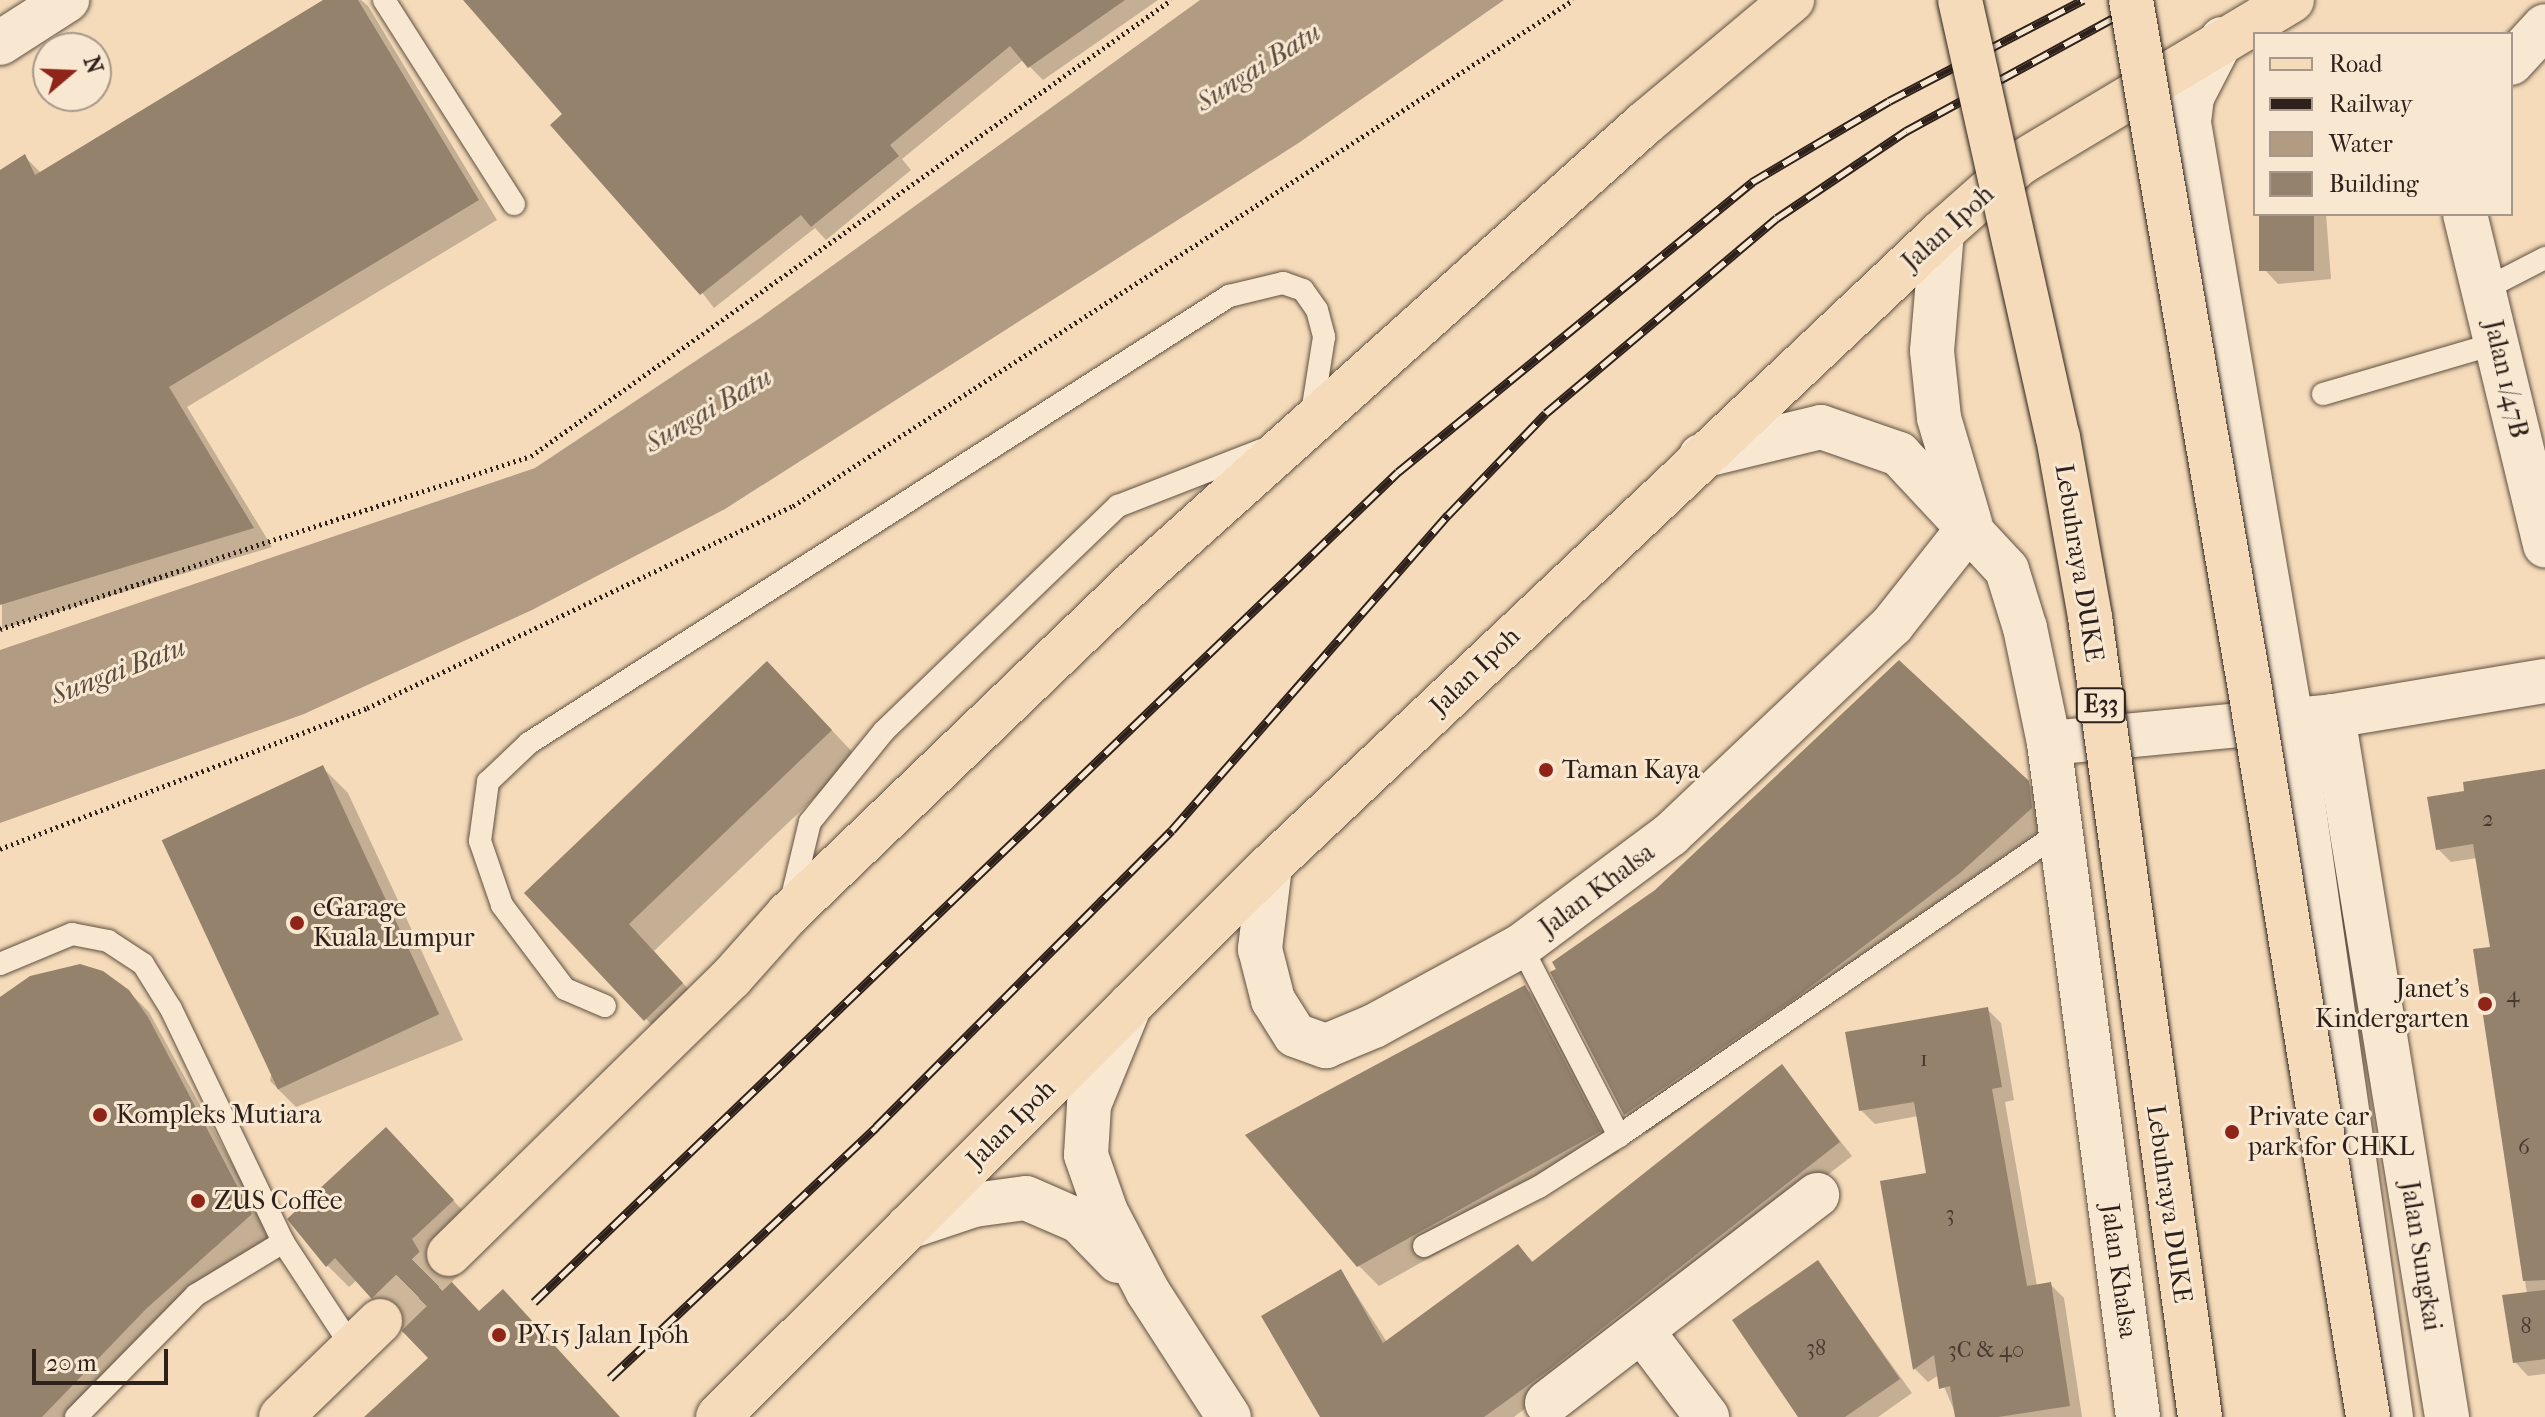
<!DOCTYPE html>
<style>
body{margin:0}
#map{position:relative;width:2545px;height:1417px;overflow:hidden;background:#f5dbb9;font-family:"IM FELL French Canon",serif}
div>[style]{position:absolute}
[style*='--x']{left:calc(var(--x)*1px);top:calc(var(--y)*1px);width:calc(var(--w)*1px);rotate:calc(var(--a)*1deg)}
.water>*{inset:0;background:#b19c83}
.shadow>*{inset:0;background:#0003}
.building>*{inset:0;background:#95826d;transform-origin:0 0}
.primary-tunnel>*{height:44px;margin-top:-22px;transform-origin:0;background:repeating-linear-gradient(90deg,#cdb699 0 44px,transparent 0 66px)}
.path>*{height:5px;margin-top:-2.5px;transform-origin:0;background:repeating-linear-gradient(90deg,#2e211b 0 2px,transparent 0 6px)}
.roads{filter:drop-shadow(0 0 2px #605042) drop-shadow(0 0 2px #605042)}
.service>*{height:22px;margin:-11px;padding:0 11px;transform-origin:11px;border-radius:11px;background:#f8e8d2}
.minor>*{height:44px;margin:-22px;padding:0 22px;transform-origin:22px;border-radius:22px;background:#f8e8d2}
.primary>*{height:44px;margin:-22px;padding:0 22px;transform-origin:22px;border-radius:22px;background:#f5dbb9}
.rail>*{height:9px;margin-top:-4.5px;transform-origin:0;background:repeating-linear-gradient(90deg,#f8e8d2 0 18px,#2e211b 0 36px);box-sizing:border-box;border-block:2px solid #2e211b}
.bridges{filter:drop-shadow(0 0 2px #2e211b) drop-shadow(0 0 2px #2e211b)}
.motorway-bridge>*{height:44px;margin:-22px;padding:0 22px;transform-origin:22px;border-radius:22px;background:#f5dbb9}
.dots>*{width:22px;height:22px;translate:-50% -50%;box-sizing:border-box;border:4px solid #f8e8d2;border-radius:50%}
span{translate:-50% -50%;white-space:nowrap;text-align:center;line-height:1.15;-webkit-text-stroke:6px #f8e8d2;paint-order:stroke}
.number-label{font-size:22px;color:#483930}
.number-label span{-webkit-text-stroke-width:0}
.shield-label span{padding:2px 6px;background:#f8e8d2;border:2px solid;border-radius:6px;-webkit-text-stroke-width:0}
.shield-label{font-size:24px;color:#2e211b;font-weight:700}
.street-label{font-size:26px;color:#2e211b}
.poi-label{font-size:26px;color:#2e211b}
.left{translate:0 -50%;text-align:left}
.right{translate:-100% -50%;text-align:right}
.water-label{font-size:28px;color:#5c4c3f;font-style:italic}
.legend{position:absolute;left:2253px;top:32px;width:260px;height:184px;box-sizing:border-box;background:#f8e8d2;border:2px solid #a79889;margin:0;padding:10px 14px;list-style:none;font-size:24px;color:#2e211b}
.legend li{display:flex;align-items:center;gap:16px;height:40px}
.legend b{width:40px;border:2px solid #a79889}
.north{position:absolute;left:32px;top:32px;width:80px;height:80px;box-sizing:border-box;background:#f8e8d2;border:2px solid #a79889;border-radius:50%;rotate:71deg;font-size:22px;font-weight:700;line-height:32px;text-align:center;color:#2e211b}
.north::after{content:'';display:block;margin:auto;width:28px;height:36px;background:#8f2418;clip-path:polygon(50% 0,100% 100%,50% 72%,0 100%)}
.scale{position:absolute;left:32px;top:1349px;width:136px;height:36px;box-sizing:border-box;border:4px solid #2e211b;border-top:0;padding-left:10px;font-size:24px;line-height:28px;white-space:nowrap;color:#2e211b;-webkit-text-stroke:6px #f8e8d2;paint-order:stroke}
</style>
<div id="map">
<div class="water">
<i style="clip-path:polygon(1200px 0,1504px 0,1300px 142px,725px 509px,532px 610px,304px 714px,0 823px,0 650px,535px 468px,760px 318px)"></i>
</div>
<div class="shadow">
<i style="clip-path:polygon(327px 0,361px 0,368px 6px,497px 220px,187px 407px,272px 547px,2px 629px,0 172px,25px 157px,41px 173px)"></i>
<i style="clip-path:polygon(466px 0,1158px 0,1043px 80px,1023px 60px,902px 159px,911px 170px,826px 240px,815px 228px,714px 308px,565px 114px)"></i>
<i style="clip-path:polygon(2261px 214px,2326px 214px,2331px 279px,2278px 284px,2265px 270px)"></i>
<i style="clip-path:polygon(793px 689px,857px 757px,654px 951px,707px 1010px,671px 1045px,527px 894px)"></i>
<i style="clip-path:polygon(322px 767px,348px 793px,463px 1040px,296px 1107px,270px 1081px)"></i>
<i style="clip-path:polygon(2545px 771px,2545px 1374px,2528px 1376px,2515px 1362px,2527px 1294px,2476px 951px,2492px 948px,2477px 858px,2451px 862px,2438px 849px,2466px 792px)"></i>
<i style="clip-path:polygon(2027px 782px,2048px 803px,2052px 829px,1981px 893px,1646px 1134px,1626px 1114px,1553px 973px)"></i>
<i style="clip-path:polygon(1525px 987px,1545px 1007px,1619px 1152px,1379px 1286px,1359px 1266px)"></i>
<i style="clip-path:polygon(128px 991px,149px 1012px,271px 1235px,166px 1329px,81px 1417px,0 1417px,0 999px)"></i>
<i style="clip-path:polygon(1987px 1009px,2001px 1023px,2014px 1100px,2005px 1102px,2037px 1286px,2050px 1284px,2064px 1298px,2082px 1417px,1957px 1417px,1939px 1375px,1928px 1382px,1915px 1369px,1882px 1182px,1928px 1175px,1918px 1116px,1875px 1124px,1861px 1110px)"></i>
<i style="clip-path:polygon(1782px 1067px,1852px 1156px,1514px 1417px,1328px 1417px,1341px 1271px,1387px 1342px,1518px 1246px,1534px 1263px)"></i>
<i style="clip-path:polygon(409px 1152px,474px 1223px,433px 1263px,442px 1278px,479px 1313px,503px 1291px,619px 1417px,367px 1417px,431px 1358px,406px 1322px,396px 1320px,378px 1301px,407px 1307px,357px 1280px,349px 1287px,327px 1265px)"></i>
<i style="clip-path:polygon(1818px 1263px,1912px 1393px,1878px 1417px,1801px 1417px)"></i>
</div>
<div class="building">
<i style="clip-path:polygon(323px 0,358px 0,479px 200px,169px 387px,254px 528px,0 605px,0 170px,25px 154px,35px 175px)"></i>
<i style="clip-path:polygon(463px 0,1125px 0,1028px 68px,1010px 46px,890px 145px,899px 156px,811px 227px,801px 215px,700px 295px,550px 125px,562px 114px)"></i>
<i style="left:2259px;top:214px;width:55px;height:57px"></i>
<i style="clip-path:polygon(1899px 660px,2029px 781px,2032px 808px,1960px 873px,1797px 997px,1624px 1115px,1550px 972px,1556px 969px,1552px 962px,1655px 890px)"></i>
<i style="clip-path:polygon(767px 661px,832px 730px,629px 924px,683px 983px,644px 1021px,524px 893px)"></i>
<i style="left:323px;top:765px;width:275px;height:178px;rotate:65deg"></i>
<i style="clip-path:polygon(2545px 769px,2545px 1280px,2523px 1281px,2473px 949px,2490px 947px,2473px 844px,2436px 850px,2427px 797px,2464px 791px,2463px 782px)"></i>
<i style="clip-path:polygon(80px 964px,103px 971px,129px 990px,148px 1017px,252px 1214px,146px 1309px,42px 1417px,0 1417px,0 997px,30px 976px)"></i>
<i style="clip-path:polygon(1525px 985px,1601px 1131px,1357px 1267px,1245px 1135px)"></i>
<i style="clip-path:polygon(1988px 1007px,2002px 1087px,1992px 1089px,2027px 1286px,2051px 1282px,2070px 1406px,1998px 1417px,1955px 1417px,1950px 1386px,1939px 1389px,1934px 1355px,1913px 1370px,1880px 1181px,1926px 1173px,1914px 1102px,1859px 1111px,1845px 1032px)"></i>
<i style="clip-path:polygon(1782px 1064px,1840px 1142px,1549px 1370px,1484px 1417px,1320px 1417px,1261px 1316px,1341px 1269px,1383px 1343px,1518px 1244px,1532px 1262px)"></i>
<i style="clip-path:polygon(386px 1127px,454px 1200px,412px 1239px,431px 1271px,448px 1278px,479px 1311px,503px 1289px,620px 1417px,364px 1417px,428px 1358px,402px 1331px,404px 1316px,397px 1303px,371px 1298px,335px 1258px,326px 1267px,287px 1219px)"></i>
<i style="clip-path:polygon(1818px 1260px,1900px 1379px,1845px 1417px,1798px 1417px,1732px 1320px)"></i>
<i style="clip-path:polygon(2545px 1290px,2545px 1359px,2513px 1363px,2502px 1295px)"></i>
</div>
<div class="primary-tunnel">
<i style="--x:380;--y:1321;--w:96;--a:-44.2"></i>
</div>
<div class="path">
<i style="--x:0;--y:629;--w:558;--a:-18.05"></i>
<i style="--x:531;--y:456;--w:786;--a:-35.47"></i>
<i style="--x:0;--y:849;--w:393;--a:-21"></i>
<i style="--x:367;--y:708;--w:471;--a:-25.4"></i>
<i style="--x:793;--y:506;--w:930;--a:-32.97"></i>
</div>
<div class="roads">
<div class="service">
<i style="--x:384;--y:0;--w:242;--a:57.5"></i>
<i style="--x:2485;--y:289;--w:68;--a:-27.3"></i>
<i style="--x:2323;--y:394;--w:181;--a:-16.3"></i>
<i style="--x:790;--y:905;--w:85;--a:-76.5"></i>
<i style="--x:810;--y:822;--w:117;--a:-50.9"></i>
<i style="--x:884;--y:731;--w:325;--a:-43.9"></i>
<i style="--x:1118;--y:506;--w:155;--a:-21.3"></i>
<i style="--x:1521;--y:946;--w:214;--a:62.7"></i>
<i style="--x:0;--y:964;--w:78;--a:-22.6"></i>
<i style="--x:72;--y:934;--w:37;--a:11"></i>
<i style="--x:108;--y:941;--w:42;--a:33.3"></i>
<i style="--x:143;--y:964;--w:53;--a:58.1"></i>
<i style="--x:171;--y:1009;--w:259;--a:64.3"></i>
<i style="--x:283;--y:1242;--w:126;--a:56.7"></i>
<i style="--x:605;--y:1006;--w:43;--a:-157"></i>
<i style="--x:565;--y:989;--w:105;--a:-126.9"></i>
<i style="--x:502;--y:905;--w:68;--a:-109"></i>
<i style="--x:480;--y:841;--w:60;--a:-82.3"></i>
<i style="--x:488;--y:782;--w:57;--a:-43.6"></i>
<i style="--x:529;--y:743;--w:831;--a:-32.56"></i>
<i style="--x:1229;--y:296;--w:56;--a:-13.5"></i>
<i style="--x:1283;--y:283;--w:21;--a:19"></i>
<i style="--x:1303;--y:290;--w:24;--a:55"></i>
<i style="--x:1317;--y:310;--w:28;--a:75"></i>
<i style="--x:1324;--y:337;--w:83;--a:99"></i>
<i style="--x:1424;--y:1246;--w:129;--a:-27.2"></i>
<i style="--x:1539;--y:1187;--w:95;--a:-32.5"></i>
<i style="--x:1619;--y:1136;--w:536;--a:-34.58"></i>
<i style="--x:76;--y:1417;--w:171;--a:-45.5"></i>
<i style="--x:196;--y:1295;--w:102;--a:-31.3"></i>
</div>
<div class="minor">
<i style="--x:2222;--y:39;--w:65;--a:117.3"></i>
<i style="--x:2192;--y:97;--w:26;--a:97"></i>
<i style="--x:2189;--y:123;--w:605;--a:80.29"></i>
<i style="--x:2291;--y:719;--w:705;--a:81.85"></i>
<i style="--x:0;--y:43;--w:80;--a:-32.7"></i>
<i style="--x:2511;--y:63;--w:50;--a:-47.4"></i>
<i style="--x:2465;--y:214;--w:341;--a:76.4"></i>
<i style="--x:1942;--y:232;--w:119;--a:94.8"></i>
<i style="--x:1932;--y:351;--w:67;--a:84"></i>
<i style="--x:1939;--y:418;--w:105;--a:73.5"></i>
<i style="--x:1701;--y:456;--w:123;--a:-13.6"></i>
<i style="--x:1821;--y:427;--w:83;--a:19.1"></i>
<i style="--x:1899;--y:454;--w:158;--a:47"></i>
<i style="--x:2007;--y:570;--w:61;--a:72.8"></i>
<i style="--x:2025;--y:628;--w:117;--a:78.2"></i>
<i style="--x:2049;--y:743;--w:680;--a:82.48"></i>
<i style="--x:2333;--y:716;--w:710;--a:80.76"></i>
<i style="--x:2049;--y:743;--w:285;--a:-5.4"></i>
<i style="--x:2333;--y:716;--w:215;--a:-9.4"></i>
<i style="--x:1270;--y:866;--w:84;--a:96.9"></i>
<i style="--x:1260;--y:949;--w:53;--a:75.7"></i>
<i style="--x:1273;--y:1000;--w:41;--a:57.8"></i>
<i style="--x:1295;--y:1035;--w:33;--a:20"></i>
<i style="--x:1326;--y:1046;--w:52;--a:-22.6"></i>
<i style="--x:1374;--y:1026;--w:167;--a:-28.6"></i>
<i style="--x:1521;--y:946;--w:186;--a:-36.7"></i>
<i style="--x:1670;--y:835;--w:306;--a:-43.4"></i>
<i style="--x:1892;--y:625;--w:127;--a:-51.7"></i>
<i style="--x:1130;--y:1005;--w:108;--a:112.3"></i>
<i style="--x:1089;--y:1105;--w:50;--a:93.4"></i>
<i style="--x:1086;--y:1155;--w:60;--a:70.7"></i>
<i style="--x:1106;--y:1212;--w:90;--a:62.3"></i>
<i style="--x:1148;--y:1292;--w:149;--a:57.1"></i>
<i style="--x:908;--y:1227;--w:70;--a:-18.4"></i>
<i style="--x:974;--y:1205;--w:52;--a:-7.7"></i>
<i style="--x:1026;--y:1198;--w:58;--a:23.5"></i>
<i style="--x:1079;--y:1221;--w:56;--a:45.7"></i>
<i style="--x:1642;--y:1331;--w:108;--a:52.9"></i>
<i style="--x:1547;--y:1403;--w:341;--a:-37.6"></i>
</div>
<div class="primary">
<i style="--x:449;--y:1254;--w:395;--a:-44.4"></i>
<i style="--x:731;--y:978;--w:86;--a:-48.3"></i>
<i style="--x:788;--y:914;--w:481;--a:-43.8"></i>
<i style="--x:1135;--y:581;--w:685;--a:-41.93"></i>
<i style="--x:1645;--y:123;--w:192;--a:-39.9"></i>
<i style="--x:281;--y:1417;--w:138;--a:-44.1"></i>
<i style="--x:718;--y:1417;--w:780;--a:-44.95"></i>
<i style="--x:1270;--y:866;--w:924;--a:-43.33"></i>
<i style="--x:1942;--y:232;--w:104;--a:-41.5"></i>
<i style="--x:2020;--y:163;--w:317;--a:-30.9"></i>
</div>
</div>
<div class="rail">
<i style="--x:534;--y:1302;--w:1198;--a:-43.85"></i>
<i style="--x:1398;--y:472;--w:458;--a:-39.3"></i>
<i style="--x:1752;--y:182;--w:159;--a:-30.6"></i>
<i style="--x:1889;--y:101;--w:219;--a:-27.5"></i>
<i style="--x:610;--y:1378;--w:366;--a:-43.3"></i>
<i style="--x:876;--y:1127;--w:419;--a:-45.1"></i>
<i style="--x:1172;--y:830;--w:419;--a:-48.8"></i>
<i style="--x:1448;--y:515;--w:141;--a:-46.1"></i>
<i style="--x:1546;--y:413;--w:302;--a:-40.2"></i>
<i style="--x:1777;--y:218;--w:156;--a:-34"></i>
<i style="--x:1906;--y:131;--w:273;--a:-28.6"></i>
</div>
<div class="bridges">
<div class="motorway-bridge">
<i style="--x:1960;--y:0;--w:448;--a:77.4"></i>
<i style="--x:2058;--y:437;--w:183;--a:79.9"></i>
<i style="--x:2090;--y:617;--w:808;--a:82.17"></i>
<i style="--x:2131;--y:0;--w:699;--a:80.2"></i>
<i style="--x:2250;--y:689;--w:738;--a:80.79"></i>
</div>
</div>
<div class="dots">
<i style="left:1546px;top:770px;background:#8f2418"></i>
<i style="left:297px;top:923px;background:#8f2418"></i>
<i style="left:2485px;top:1004px;background:#8f2418"></i>
<i style="left:100px;top:1115px;background:#8f2418"></i>
<i style="left:2232px;top:1132px;background:#8f2418"></i>
<i style="left:198px;top:1201px;background:#8f2418"></i>
<i style="left:499px;top:1335px;background:#8f2418"></i>
</div>
<div class="number-label">
<span style="left:2488px;top:820px">2</span>
<span style="left:2513px;top:996px">4</span>
<span style="left:1924px;top:1060px">1</span>
<span style="left:2524px;top:1148px">6</span>
<span style="left:1950px;top:1215px">3</span>
<span style="left:2526px;top:1327px">8</span>
<span style="left:1816px;top:1349px">38</span>
<span style="left:1986px;top:1351px">3C &amp; 40</span>
</div>
<div class="shield-label">
<span style="left:2101px;top:705px">E33</span>
</div>
<div class="street-label">
<span style="left:1948px;top:228px;rotate:-42deg">Jalan Ipoh</span>
<span style="left:2506px;top:379px;rotate:77deg">Jalan 1/47B</span>
<span style="left:2079px;top:563px;rotate:81deg">Lebuhraya DUKE</span>
<span style="left:1475px;top:671px;rotate:-44deg">Jalan Ipoh</span>
<span style="left:1597px;top:890px;rotate:-37deg">Jalan Khalsa</span>
<span style="left:1011px;top:1124px;rotate:-45deg">Jalan Ipoh</span>
<span style="left:2169px;top:1204px;rotate:82deg">Lebuhraya DUKE</span>
<span style="left:2421px;top:1256px;rotate:81deg">Jalan Sungkai</span>
<span style="left:2119px;top:1271px;rotate:82deg">Jalan Khalsa</span>
</div>
<div class="poi-label">
<span class="left" style="left:1562px;top:770px">Taman Kaya</span>
<span class="left" style="left:313px;top:923px">eGarage<br>Kuala Lumpur</span>
<span class="right" style="left:2469px;top:1004px">Janet's<br>Kindergarten</span>
<span class="left" style="left:116px;top:1115px">Kompleks Mutiara</span>
<span class="left" style="left:2248px;top:1132px">Private car<br>park for CHKL</span>
<span class="left" style="left:214px;top:1201px">ZUS Coffee</span>
<span class="left" style="left:517px;top:1335px">PY15 Jalan Ipoh</span>
</div>
<div class="water-label">
<span style="left:1258px;top:67px;rotate:-32deg">Sungai Batu</span>
<span style="left:708px;top:410px;rotate:-30deg">Sungai Batu</span>
<span style="left:118px;top:671px;rotate:-21deg">Sungai Batu</span>
</div>
<ul class="legend">
<li><b style="height:10px;background:#f5dbb9"></b>Road</li>
<li><b style="height:10px;background:#2e211b"></b>Railway</li>
<li><b style="height:22px;background:#b19c83"></b>Water</li>
<li><b style="height:22px;background:#95826d"></b>Building</li>
</ul>
<div class="north">N</div>
<div class="scale">20 m</div>
</div>
